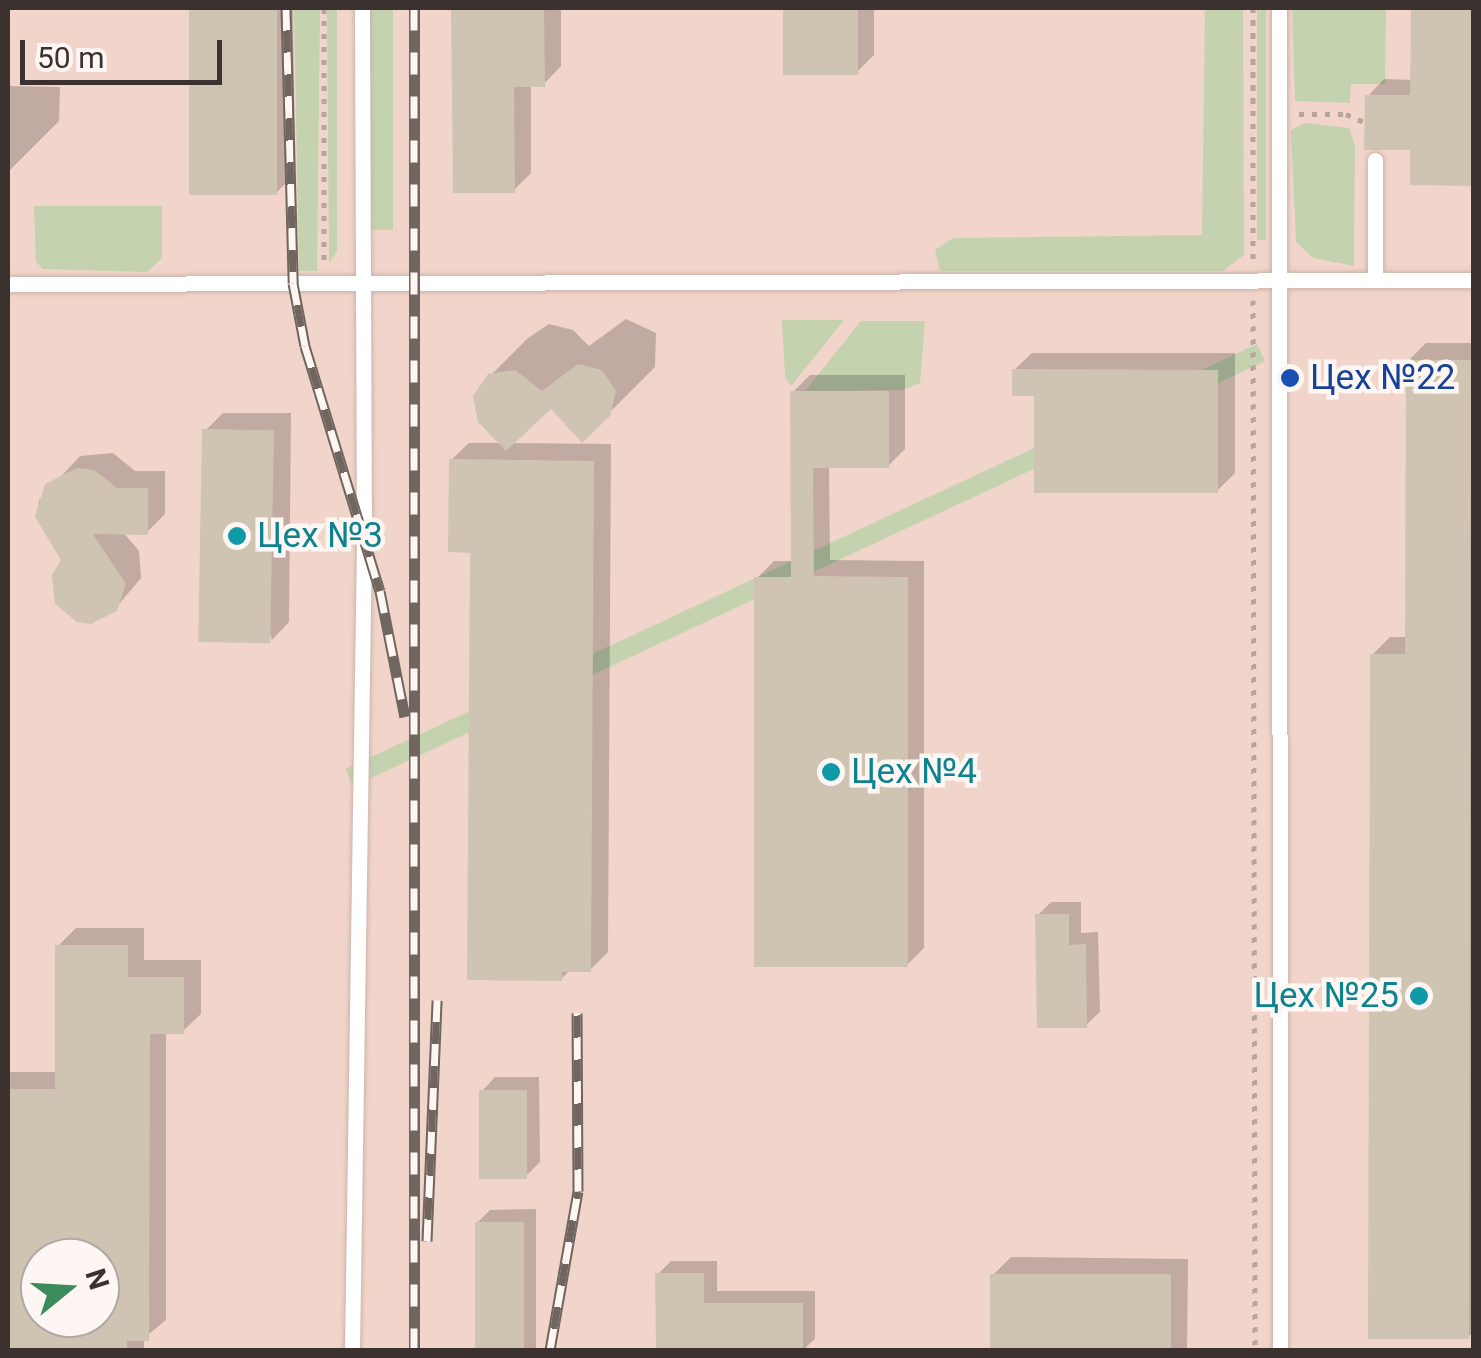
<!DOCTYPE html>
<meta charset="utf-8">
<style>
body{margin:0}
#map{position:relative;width:1481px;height:1358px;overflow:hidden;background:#fbe5dc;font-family:Roboto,sans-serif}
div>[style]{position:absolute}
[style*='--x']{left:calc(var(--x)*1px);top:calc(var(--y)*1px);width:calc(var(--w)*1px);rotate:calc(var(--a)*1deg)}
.built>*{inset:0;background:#f2d5ca}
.green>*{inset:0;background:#c4d2af;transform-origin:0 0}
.shadow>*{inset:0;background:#0003}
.building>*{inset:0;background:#cfc3b2;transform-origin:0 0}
.path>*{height:5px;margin-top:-2.5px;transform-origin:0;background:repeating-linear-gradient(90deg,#b6a49d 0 5px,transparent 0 13px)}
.roads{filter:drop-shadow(0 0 2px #c9b4ab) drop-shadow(0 0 2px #c9b4ab)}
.lane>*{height:15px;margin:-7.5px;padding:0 7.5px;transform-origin:7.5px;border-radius:7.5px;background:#fff}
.rail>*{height:11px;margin-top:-5.5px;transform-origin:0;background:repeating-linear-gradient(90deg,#fef6f2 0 22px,#716560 0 44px);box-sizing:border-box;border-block:2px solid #716560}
.dots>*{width:28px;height:28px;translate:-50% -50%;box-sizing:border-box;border:5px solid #fef6f2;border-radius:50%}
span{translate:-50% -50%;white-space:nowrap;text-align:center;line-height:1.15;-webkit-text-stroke:9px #fef6f2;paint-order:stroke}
.transit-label{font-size:35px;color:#164399}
.left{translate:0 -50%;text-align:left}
.culture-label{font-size:35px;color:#0d838f}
.right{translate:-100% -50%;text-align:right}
.frame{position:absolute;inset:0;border:10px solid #3b322f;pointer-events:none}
.north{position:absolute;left:20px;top:1238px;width:100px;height:100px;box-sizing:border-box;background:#fef6f2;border:2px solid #b0a8a4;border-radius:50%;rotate:72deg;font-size:28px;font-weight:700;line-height:40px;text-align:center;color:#3b322f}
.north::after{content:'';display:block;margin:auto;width:35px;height:45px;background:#3a8c5d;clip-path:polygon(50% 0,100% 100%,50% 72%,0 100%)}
.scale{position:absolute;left:20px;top:40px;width:202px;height:45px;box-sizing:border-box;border:5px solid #3b322f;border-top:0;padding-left:12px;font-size:30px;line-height:35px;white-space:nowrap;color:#3b322f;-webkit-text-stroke:8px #fef6f2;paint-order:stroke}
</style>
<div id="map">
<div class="built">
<i style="clip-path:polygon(evenodd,8px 8px,1473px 8px,1473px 1350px,8px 1350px,8px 8px,40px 1258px,100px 1258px,100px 1318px,40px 1318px,40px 1258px)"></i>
</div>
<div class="green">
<i style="clip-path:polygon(294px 8px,320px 8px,317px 271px,299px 271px)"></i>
<i style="clip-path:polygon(327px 8px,337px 8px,337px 252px,329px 263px)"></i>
<i style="left:369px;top:8px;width:24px;height:222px"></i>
<i style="clip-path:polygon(1205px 8px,1243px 8px,1244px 255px,1223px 271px,940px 271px,935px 250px,953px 238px,1202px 235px)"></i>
<i style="left:1257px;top:8px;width:9px;height:232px"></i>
<i style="clip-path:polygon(1292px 8px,1386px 8px,1385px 84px,1351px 84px,1350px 103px,1295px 101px)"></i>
<i style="clip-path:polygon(1305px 123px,1349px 128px,1355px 145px,1354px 266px,1313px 258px,1296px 242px,1291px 130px)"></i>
<i style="clip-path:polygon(34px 206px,162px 206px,162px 258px,147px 272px,43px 269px,36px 262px)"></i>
<i style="clip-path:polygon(782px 320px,844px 320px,791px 386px,785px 376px)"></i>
<i style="clip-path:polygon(861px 321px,925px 321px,920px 383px,902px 390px,805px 391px)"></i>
<i style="left:1257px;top:344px;width:19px;height:1006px;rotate:65deg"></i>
</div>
<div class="shadow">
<i style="clip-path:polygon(191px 8px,293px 8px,295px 174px,277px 192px,193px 192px)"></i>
<i style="clip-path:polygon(454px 8px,561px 8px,561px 66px,544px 84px,531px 84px,531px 173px,514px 190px,455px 191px)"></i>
<i style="clip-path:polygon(786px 8px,874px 8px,874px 55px,856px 73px,786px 73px)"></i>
<i style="clip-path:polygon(1414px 8px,1474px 8px,1472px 183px,1413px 148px,1368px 96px,1384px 79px,1413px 80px)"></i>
<i style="clip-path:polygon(8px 86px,60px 87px,59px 121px,10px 170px)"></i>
<i style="clip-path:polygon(626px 319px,656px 333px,655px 367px,608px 414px,551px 406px,511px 443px,611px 444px,608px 952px,590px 970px,570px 970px,561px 979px,451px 460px,469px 443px,502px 443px,475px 409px,481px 385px,528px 338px,549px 324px,573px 330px,589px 346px)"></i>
<i style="clip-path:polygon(1426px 343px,1474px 343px,1474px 1331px,1468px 1337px,1372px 655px,1390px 637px,1408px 637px,1408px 361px)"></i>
<i style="clip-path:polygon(1032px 353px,1235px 353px,1235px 473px,1217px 491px,1037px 394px,1014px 370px)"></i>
<i style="clip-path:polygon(810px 375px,905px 375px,905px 449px,888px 466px,829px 465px,830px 560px,924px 561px,924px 948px,907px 965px,757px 578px,774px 561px,794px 561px,793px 392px)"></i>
<i style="clip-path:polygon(223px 413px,291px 413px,289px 622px,272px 640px,205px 431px)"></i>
<i style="clip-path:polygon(113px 453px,135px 471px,165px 471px,165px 514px,147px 532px,123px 532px,139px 551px,141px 578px,115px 609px,64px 560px,37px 516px,39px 500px,80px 456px)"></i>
<i style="clip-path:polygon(1051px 902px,1081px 902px,1081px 933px,1098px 932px,1100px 1012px,1086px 1025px,1038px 915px)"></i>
<i style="clip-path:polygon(evenodd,76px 928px,144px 928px,144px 960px,201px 960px,201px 1014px,183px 1031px,166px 1031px,166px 1320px,144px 1338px,144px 1350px,8px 1350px,8px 1072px,58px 1072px,58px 946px,76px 928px,40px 1258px,100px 1258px,100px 1318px,40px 1318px,40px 1258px)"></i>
<i style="clip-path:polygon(495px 1077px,539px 1077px,540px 1162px,526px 1176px,482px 1091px)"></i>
<i style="clip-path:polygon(536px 1209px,536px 1350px,478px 1350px,477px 1223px,490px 1210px)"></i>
<i style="clip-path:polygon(1011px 1257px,1188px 1259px,1187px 1350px,992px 1350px,993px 1275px)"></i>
<i style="clip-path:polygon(671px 1261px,717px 1261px,717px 1291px,815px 1291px,815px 1339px,803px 1350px,658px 1350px,658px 1274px)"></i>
</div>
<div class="building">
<i style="left:189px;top:8px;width:88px;height:187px"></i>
<i style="clip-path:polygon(451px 8px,544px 8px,545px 87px,514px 87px,515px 193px,453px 193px)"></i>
<i style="left:783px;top:8px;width:75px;height:67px"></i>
<i style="clip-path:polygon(1411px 8px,1474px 8px,1473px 186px,1410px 185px,1410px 150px,1364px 150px,1365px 95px,1410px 95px)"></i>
<i style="clip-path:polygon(1406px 360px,1471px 360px,1469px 1339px,1368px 1339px,1370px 654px,1405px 654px)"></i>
<i style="clip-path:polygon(578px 364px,602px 370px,616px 391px,610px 416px,582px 443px,551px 409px,506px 451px,478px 422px,473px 396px,488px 374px,515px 370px,542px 391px)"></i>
<i style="clip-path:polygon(1012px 369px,1218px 370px,1218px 493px,1034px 493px,1034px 396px,1012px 396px)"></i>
<i style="clip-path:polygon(790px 391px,889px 391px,889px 468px,813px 468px,814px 576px,908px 577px,908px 967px,754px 967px,754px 577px,791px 577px)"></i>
<i style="left:202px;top:429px;width:72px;height:213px;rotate:1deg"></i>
<i style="clip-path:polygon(449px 459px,594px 461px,591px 972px,562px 972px,562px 981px,467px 980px,470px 553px,448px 552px)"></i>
<i style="clip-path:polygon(77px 468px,94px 470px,117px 488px,148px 488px,148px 535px,93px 534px,126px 584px,117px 611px,91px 624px,77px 622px,55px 604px,52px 575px,61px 560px,35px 517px,45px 484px)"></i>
<i style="clip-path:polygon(1035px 914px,1069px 914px,1069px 945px,1086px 944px,1087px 1028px,1037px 1028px)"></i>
<i style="clip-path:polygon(evenodd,55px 945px,128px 945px,128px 977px,184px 977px,184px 1034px,150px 1034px,149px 1341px,127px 1341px,127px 1350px,8px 1350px,8px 1089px,55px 1089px,55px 945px,40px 1258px,100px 1258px,100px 1318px,40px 1318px,40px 1258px)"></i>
<i style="left:479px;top:1090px;width:48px;height:89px"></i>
<i style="left:475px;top:1222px;width:49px;height:128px"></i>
<i style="clip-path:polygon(655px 1273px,704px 1273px,704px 1303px,803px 1303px,803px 1350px,656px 1350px)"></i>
<i style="left:990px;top:1274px;width:181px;height:76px"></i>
</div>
<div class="path">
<i style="--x:324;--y:8;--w:256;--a:90"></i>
<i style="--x:1299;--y:114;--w:47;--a:0"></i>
<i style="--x:1346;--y:114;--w:20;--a:24"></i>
<i style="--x:1253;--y:259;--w:251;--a:-90"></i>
<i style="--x:1253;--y:300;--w:1050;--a:89.89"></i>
</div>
<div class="roads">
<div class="lane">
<i style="--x:1279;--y:8;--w:1342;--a:89.96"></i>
<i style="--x:1375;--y:280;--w:120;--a:-90"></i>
<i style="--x:8;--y:284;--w:1466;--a:-0.16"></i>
<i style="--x:352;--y:1350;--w:811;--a:-89.15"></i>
<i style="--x:364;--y:539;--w:531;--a:-90.22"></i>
</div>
</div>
<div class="rail">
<i style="--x:286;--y:8;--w:275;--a:88.5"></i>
<i style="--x:293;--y:283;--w:64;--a:79.2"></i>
<i style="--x:305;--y:346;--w:256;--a:73"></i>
<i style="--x:380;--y:591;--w:128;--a:78.8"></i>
<i style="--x:427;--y:1241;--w:241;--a:-87.6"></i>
<i style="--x:151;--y:1350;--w:2;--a:-90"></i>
<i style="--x:414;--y:1350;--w:1342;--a:-90"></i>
<i style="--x:550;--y:1350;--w:161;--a:-80"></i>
<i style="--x:578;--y:1191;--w:178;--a:-90.3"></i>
</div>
<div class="dots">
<i style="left:1290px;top:378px;background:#1a4fb4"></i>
<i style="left:237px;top:536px;background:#0f9aa8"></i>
<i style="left:831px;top:772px;background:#0f9aa8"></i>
<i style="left:1419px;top:996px;background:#0f9aa8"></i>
</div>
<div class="transit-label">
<span class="left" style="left:1310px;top:378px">Цех №22</span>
</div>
<div class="culture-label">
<span class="left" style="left:257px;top:536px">Цех №3</span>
<span class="left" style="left:851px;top:772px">Цех №4</span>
<span class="right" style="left:1399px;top:996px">Цех №25</span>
</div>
<div class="frame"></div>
<div class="north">N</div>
<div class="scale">50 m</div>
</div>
